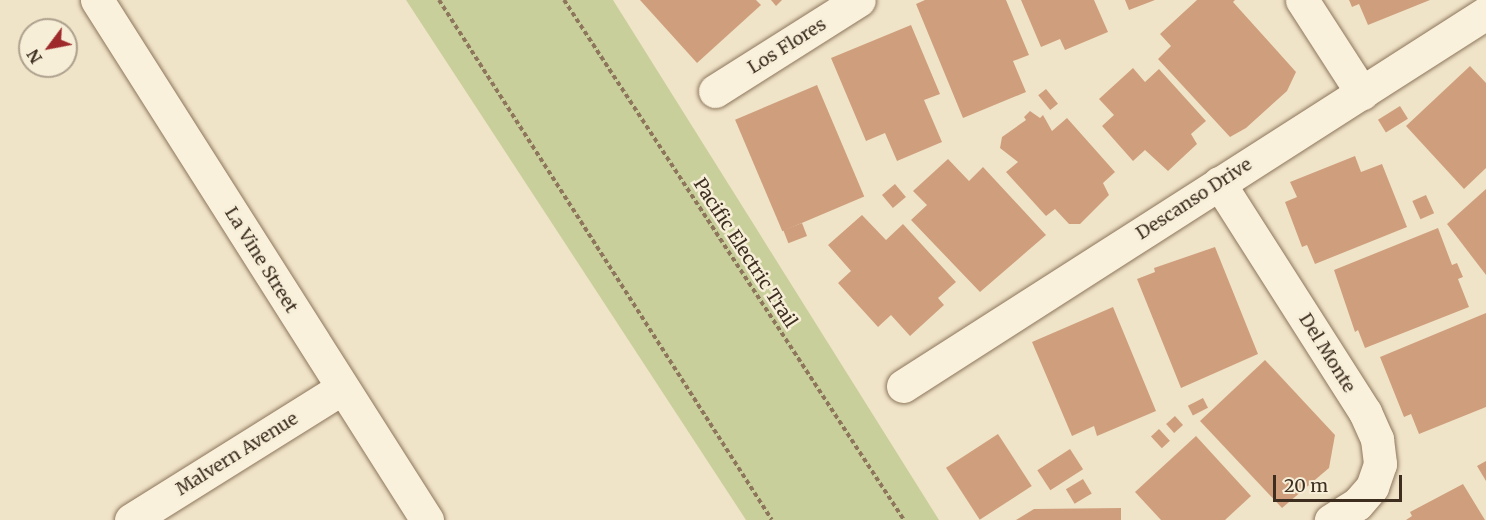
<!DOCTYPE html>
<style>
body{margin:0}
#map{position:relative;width:1486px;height:520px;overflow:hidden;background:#f0e4c8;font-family:Merriweather,serif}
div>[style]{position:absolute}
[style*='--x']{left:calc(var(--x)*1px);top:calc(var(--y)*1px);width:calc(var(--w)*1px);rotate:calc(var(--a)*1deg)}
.green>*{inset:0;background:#c9cf9b}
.building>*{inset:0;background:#cf9f7d;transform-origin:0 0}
.path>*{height:4px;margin-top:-2px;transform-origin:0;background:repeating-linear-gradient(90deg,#8d765c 0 4.5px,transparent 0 7.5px)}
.roads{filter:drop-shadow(0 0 2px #8d765c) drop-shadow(0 0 2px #8d765c)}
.minor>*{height:33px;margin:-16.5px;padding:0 16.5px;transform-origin:16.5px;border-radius:16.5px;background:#faf1dc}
span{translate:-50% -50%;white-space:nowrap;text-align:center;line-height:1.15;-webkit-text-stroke:5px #f7eed8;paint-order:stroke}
.street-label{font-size:18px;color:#3d2e20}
.north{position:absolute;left:18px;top:18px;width:60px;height:60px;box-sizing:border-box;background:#f7eed8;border:2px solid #ada18e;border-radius:50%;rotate:238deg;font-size:16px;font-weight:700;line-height:24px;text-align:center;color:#3d2e20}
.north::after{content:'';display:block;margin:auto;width:21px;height:27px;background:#9e2a2b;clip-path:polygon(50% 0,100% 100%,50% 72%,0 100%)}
.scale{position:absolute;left:1273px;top:475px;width:129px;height:27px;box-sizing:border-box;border:3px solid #3d2e20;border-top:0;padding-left:8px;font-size:18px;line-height:21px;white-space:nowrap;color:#3d2e20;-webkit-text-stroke:4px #f7eed8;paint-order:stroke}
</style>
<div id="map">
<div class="green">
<i style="clip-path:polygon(406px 0,613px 0,939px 520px,746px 520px)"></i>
</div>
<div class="building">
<i style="clip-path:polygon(640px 0,756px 0,761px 5px,697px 63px)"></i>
<i style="clip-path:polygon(771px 0,782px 0,776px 6px)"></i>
<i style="clip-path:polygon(925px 0,1006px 0,1029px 55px,1013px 61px,1026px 92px,963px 118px,916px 4px)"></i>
<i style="clip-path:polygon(1021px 0,1094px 0,1108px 32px,1065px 50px,1060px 39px,1041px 47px)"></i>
<i style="clip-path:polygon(1125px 0,1155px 0,1129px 10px)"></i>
<i style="clip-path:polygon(1197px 0,1235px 0,1233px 2px,1296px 72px,1287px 91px,1246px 128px,1230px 137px,1158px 59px,1171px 46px,1160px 34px)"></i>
<i style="clip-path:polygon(1349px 0,1430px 0,1368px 25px,1359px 4px,1352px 7px)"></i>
<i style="clip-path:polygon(911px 25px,940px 94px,924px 100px,942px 142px,897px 161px,885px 133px,866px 141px,831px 58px)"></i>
<i style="clip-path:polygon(1470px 66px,1486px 83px,1486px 168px,1464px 189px,1406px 126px)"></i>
<i style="clip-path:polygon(1133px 68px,1145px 82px,1159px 69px,1206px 121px,1191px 134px,1197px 144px,1168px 171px,1145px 150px,1133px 161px,1102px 126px,1114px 115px,1099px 99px)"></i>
<i style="left:817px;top:85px;width:121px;height:89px;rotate:67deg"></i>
<i style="left:1046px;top:89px;width:19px;height:10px;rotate:51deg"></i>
<i style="left:1400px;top:106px;width:15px;height:26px;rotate:58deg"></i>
<i style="clip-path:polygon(1030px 111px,1040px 118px,1043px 115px,1052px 131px,1067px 118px,1115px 172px,1103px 183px,1109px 195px,1080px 224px,1069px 224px,1055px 209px,1046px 216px,1006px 172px,1018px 162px,1000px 148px,1002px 137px,1026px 120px,1024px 117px)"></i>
<i style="clip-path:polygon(1355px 156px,1361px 172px,1382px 164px,1407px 227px,1315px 264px,1307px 245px,1302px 247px,1285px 202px,1297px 197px,1290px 182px)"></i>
<i style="clip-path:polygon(948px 159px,969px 181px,983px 167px,1046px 235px,980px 292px,911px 220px,927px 205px,913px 191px)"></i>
<i style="left:895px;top:184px;width:17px;height:17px;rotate:50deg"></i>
<i style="clip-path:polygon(1486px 189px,1486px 275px,1447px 224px)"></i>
<i style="left:1426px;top:195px;width:20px;height:15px;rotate:66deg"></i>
<i style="clip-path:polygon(862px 215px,886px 240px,903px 224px,956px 282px,938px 298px,944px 305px,910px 336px,891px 315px,878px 327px,838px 283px,851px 271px,828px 245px)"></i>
<i style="left:802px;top:223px;width:14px;height:20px;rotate:69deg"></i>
<i style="clip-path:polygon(1438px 228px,1452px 265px,1457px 263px,1463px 277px,1458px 279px,1469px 307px,1365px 348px,1358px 330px,1355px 332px,1334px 270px)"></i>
<i style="clip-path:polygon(1215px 247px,1258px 354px,1181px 388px,1137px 279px,1155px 272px,1154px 268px)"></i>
<i style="clip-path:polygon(1113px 307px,1156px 411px,1097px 436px,1094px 426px,1072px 436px,1032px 342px)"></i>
<i style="clip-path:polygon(1486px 313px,1486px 407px,1419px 434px,1411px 414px,1404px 417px,1380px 357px)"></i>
<i style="clip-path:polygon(1265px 360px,1335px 435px,1329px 468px,1282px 508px,1200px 421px)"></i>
<i style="left:1203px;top:398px;width:11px;height:17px;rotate:63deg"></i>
<i style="left:1175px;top:416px;width:12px;height:12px;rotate:48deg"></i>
<i style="left:1159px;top:429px;width:16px;height:11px;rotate:47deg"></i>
<i style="left:998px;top:434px;width:62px;height:62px;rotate:57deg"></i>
<i style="clip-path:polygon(1196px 436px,1251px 496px,1225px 520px,1161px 520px,1135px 492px)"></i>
<i style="left:1070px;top:449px;width:24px;height:39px;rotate:57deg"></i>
<i style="clip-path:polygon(1486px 461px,1486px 481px,1477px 466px)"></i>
<i style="left:1083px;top:479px;width:17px;height:20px;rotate:59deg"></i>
<i style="clip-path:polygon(1463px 484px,1485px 520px,1406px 520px,1412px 516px,1410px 512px)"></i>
<i style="clip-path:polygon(1121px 508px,1121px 520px,1016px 520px,1034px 509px)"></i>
</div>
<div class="path">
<i style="--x:439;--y:0;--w:617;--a:57.37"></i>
<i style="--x:564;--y:0;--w:621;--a:56.82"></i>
</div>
<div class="roads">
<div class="minor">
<i style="--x:97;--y:0;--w:616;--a:57.6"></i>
<i style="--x:1302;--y:0;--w:111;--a:57.2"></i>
<i style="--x:715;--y:91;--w:170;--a:-32.3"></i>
<i style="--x:1219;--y:183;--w:272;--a:57.5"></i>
<i style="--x:1365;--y:412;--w:30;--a:66"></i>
<i style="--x:1377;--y:439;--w:25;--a:83"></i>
<i style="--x:1380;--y:464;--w:24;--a:109"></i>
<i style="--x:1372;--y:487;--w:23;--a:131"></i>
<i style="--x:1357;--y:504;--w:31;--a:148"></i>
<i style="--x:903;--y:386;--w:692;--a:-32.61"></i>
<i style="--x:131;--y:520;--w:249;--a:-32"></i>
</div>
</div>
<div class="street-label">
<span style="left:787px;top:46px;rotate:-32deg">Los Flores</span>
<span style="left:1194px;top:199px;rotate:-33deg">Descanso Drive</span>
<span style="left:745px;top:253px;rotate:57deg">Pacific Electric Trail</span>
<span style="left:261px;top:260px;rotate:58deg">La Vine Street</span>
<span style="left:1327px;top:353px;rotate:58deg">Del Monte</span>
<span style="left:237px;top:454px;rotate:-32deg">Malvern Avenue</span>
</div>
<div class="north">N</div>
<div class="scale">20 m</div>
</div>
